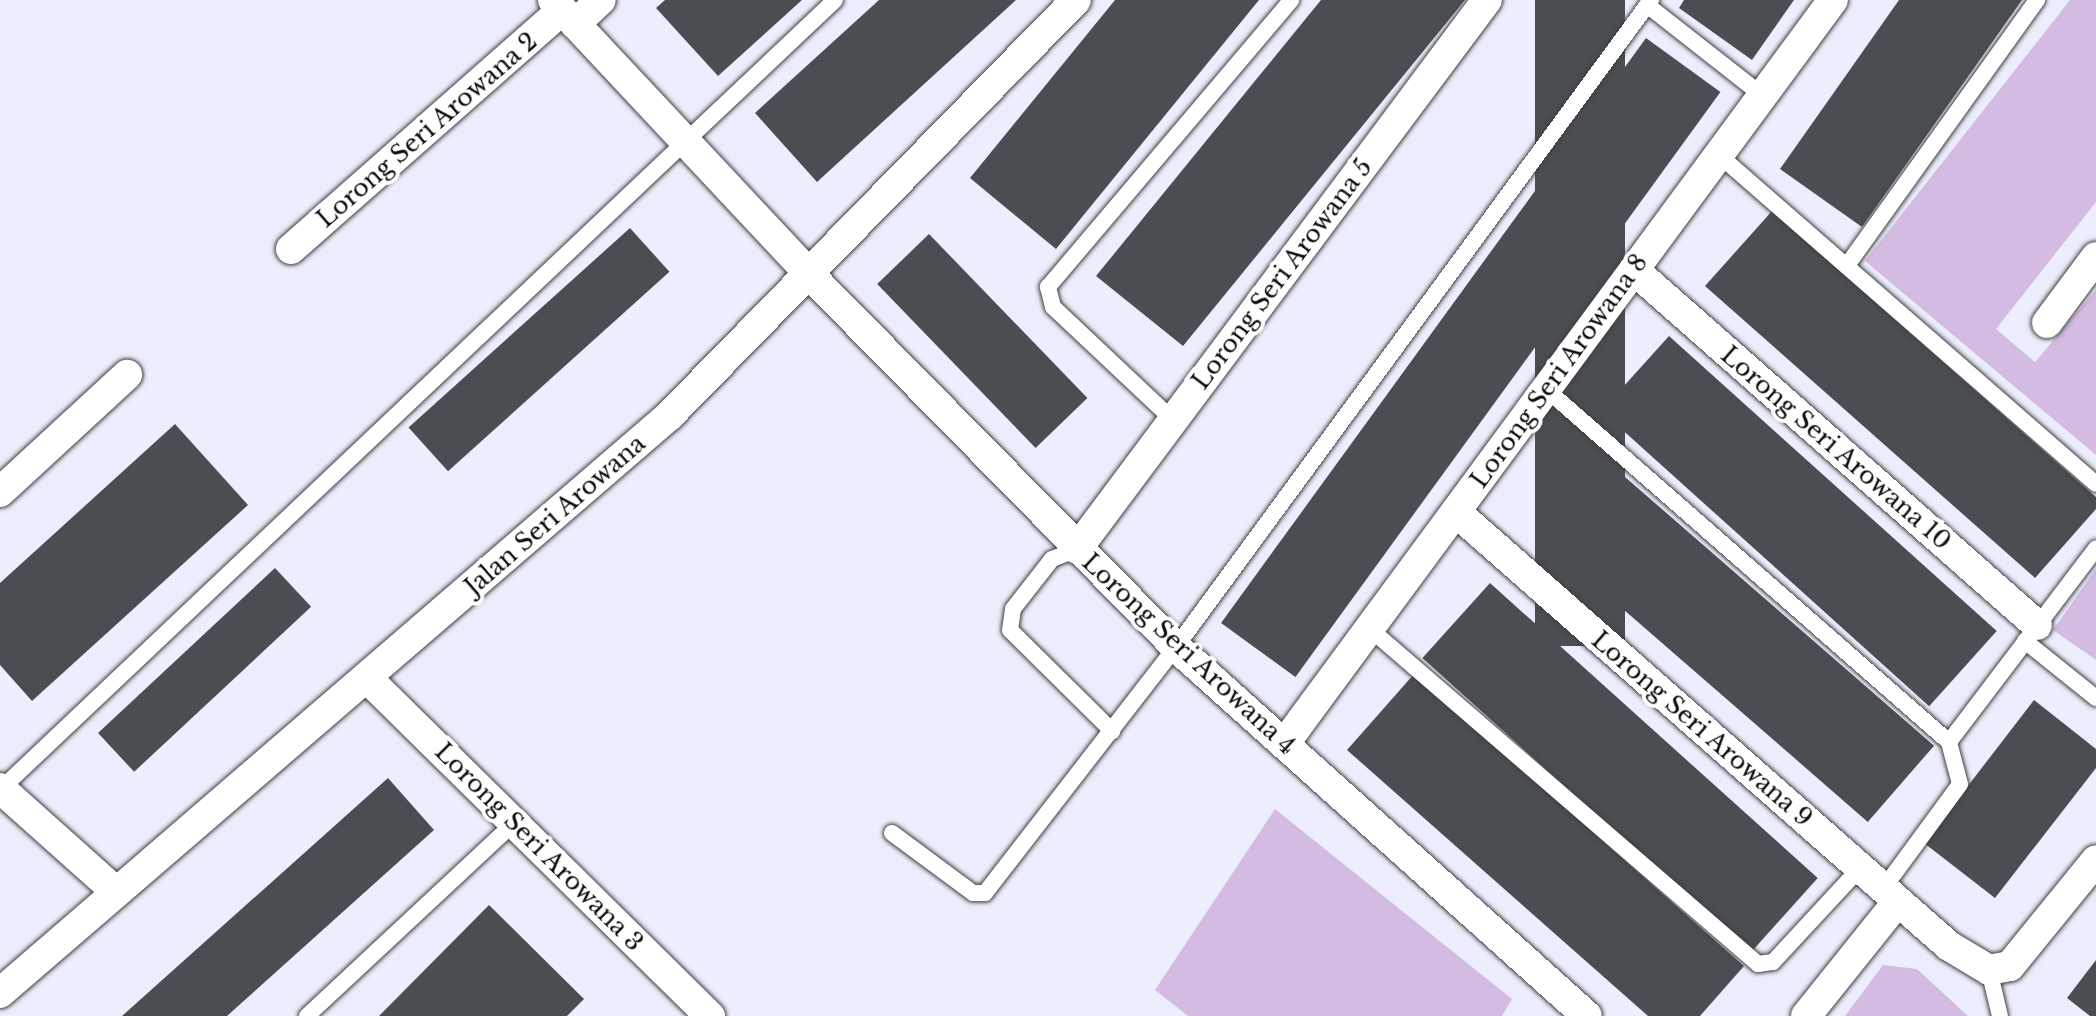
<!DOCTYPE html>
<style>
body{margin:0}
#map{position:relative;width:2096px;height:1016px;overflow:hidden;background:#edeefd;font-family:"Libre Baskerville",serif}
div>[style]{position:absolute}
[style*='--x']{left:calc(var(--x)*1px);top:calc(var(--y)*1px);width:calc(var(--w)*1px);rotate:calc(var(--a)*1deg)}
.green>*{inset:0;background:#d3bbe2}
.building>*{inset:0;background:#4a4e53;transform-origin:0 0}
.roads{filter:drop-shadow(0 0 2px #3f3f3f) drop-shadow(0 0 2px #3f3f3f)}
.service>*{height:16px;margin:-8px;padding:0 8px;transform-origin:8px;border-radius:8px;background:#fff}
.minor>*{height:30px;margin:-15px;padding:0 15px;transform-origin:15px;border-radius:15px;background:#fff}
span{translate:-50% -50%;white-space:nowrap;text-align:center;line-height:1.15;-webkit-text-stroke:8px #fff;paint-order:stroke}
.street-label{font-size:24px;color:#0c0c0c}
</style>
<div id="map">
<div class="green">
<i style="clip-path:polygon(2070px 0,2096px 0,2096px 202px,1996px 329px,2035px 362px,2096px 290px,2096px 455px,1865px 261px)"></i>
<i style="clip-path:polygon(2096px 569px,2096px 660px,2053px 630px)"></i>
<i style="clip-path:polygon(1275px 809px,1512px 999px,1502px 1016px,1188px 1016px,1155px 990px)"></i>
<i style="clip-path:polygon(1883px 965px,1917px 969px,1968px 1016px,1845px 1016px)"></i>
</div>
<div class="building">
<i style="clip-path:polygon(665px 0,802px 0,718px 76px,656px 8px)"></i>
<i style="clip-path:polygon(879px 0,1016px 0,817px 182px,755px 113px)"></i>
<i style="clip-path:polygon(1115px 0,1259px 0,1056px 249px,970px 178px)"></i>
<i style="clip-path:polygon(1321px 0,1465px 0,1183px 346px,1096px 276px)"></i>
<i style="left:1535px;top:0;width:90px;height:646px"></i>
<i style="clip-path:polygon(1684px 0,1794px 0,1752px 60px,1679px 8px)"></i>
<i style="clip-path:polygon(1899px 0,2022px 0,1862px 227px,1780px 169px)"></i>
<i style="left:1646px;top:38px;width:92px;height:723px;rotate:36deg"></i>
<i style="clip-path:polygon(1772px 211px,2096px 497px,2096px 509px,2035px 578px,1705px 286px)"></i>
<i style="left:630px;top:228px;width:59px;height:298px;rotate:48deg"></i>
<i style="left:929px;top:234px;width:228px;height:72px;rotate:46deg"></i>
<i style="left:1669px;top:336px;width:441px;height:101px;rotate:42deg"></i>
<i style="clip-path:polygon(175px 424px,248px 505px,32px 701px,0 665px,0 583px)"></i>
<i style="left:1602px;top:457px;width:440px;height:101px;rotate:41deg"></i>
<i style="left:275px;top:568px;width:53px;height:242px;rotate:47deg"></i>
<i style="left:1490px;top:583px;width:441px;height:101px;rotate:42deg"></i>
<i style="clip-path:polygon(1414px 674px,1744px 966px,1700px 1016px,1648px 1016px,1347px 750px)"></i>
<i style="clip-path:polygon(2034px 700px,2096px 749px,2096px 768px,1995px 898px,1924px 843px)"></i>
<i style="clip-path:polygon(388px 778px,434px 830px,227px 1016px,122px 1016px)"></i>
<i style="clip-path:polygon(489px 905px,584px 999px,567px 1016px,379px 1016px)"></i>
<i style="clip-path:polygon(2096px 960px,2096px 1016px,2090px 1016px,2067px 998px)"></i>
</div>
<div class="roads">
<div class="service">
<i style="--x:1647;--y:5;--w:147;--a:38.1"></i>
<i style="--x:1719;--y:155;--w:500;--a:41.11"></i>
<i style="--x:1848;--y:264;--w:325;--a:-54.4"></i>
<i style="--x:1546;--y:389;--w:536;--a:41.22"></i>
<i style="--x:1173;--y:420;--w:165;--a:-136.7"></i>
<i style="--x:1053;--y:307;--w:21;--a:-104"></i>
<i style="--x:1048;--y:287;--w:376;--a:-49.7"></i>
<i style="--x:1077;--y:549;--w:27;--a:158"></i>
<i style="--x:1052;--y:559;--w:63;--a:128"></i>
<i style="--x:1013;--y:609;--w:21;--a:98"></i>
<i style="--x:1010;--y:630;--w:144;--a:44.7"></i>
<i style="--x:1369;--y:628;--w:514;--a:40.82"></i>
<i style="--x:1758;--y:964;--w:15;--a:-8"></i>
<i style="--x:1773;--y:962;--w:128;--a:-47.2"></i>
<i style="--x:2025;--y:641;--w:91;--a:38.8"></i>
<i style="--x:1;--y:789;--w:1148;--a:-43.41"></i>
<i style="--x:892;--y:833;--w:101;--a:36.5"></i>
<i style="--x:973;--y:893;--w:12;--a:0"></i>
<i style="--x:985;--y:893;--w:311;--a:-52.2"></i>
<i style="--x:1176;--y:647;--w:803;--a:-53.72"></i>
<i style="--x:1883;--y:889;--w:130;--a:-53.7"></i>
<i style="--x:1960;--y:784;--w:43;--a:-104.7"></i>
<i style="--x:1949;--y:742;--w:243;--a:-52.8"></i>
<i style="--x:1989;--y:970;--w:47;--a:76.6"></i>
<i style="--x:307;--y:1016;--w:283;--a:-43"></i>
</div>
<div class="minor">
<i style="--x:553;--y:0;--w:375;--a:46.9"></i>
<i style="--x:809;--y:274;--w:523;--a:45.46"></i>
<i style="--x:1176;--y:647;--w:552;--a:41.92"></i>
<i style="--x:575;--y:24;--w:35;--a:-43"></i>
<i style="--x:291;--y:249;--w:361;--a:-41.4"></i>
<i style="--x:1634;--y:270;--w:537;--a:41.38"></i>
<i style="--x:2047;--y:323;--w:82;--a:-53.4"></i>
<i style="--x:0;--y:492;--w:173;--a:-42.7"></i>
<i style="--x:1456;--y:512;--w:657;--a:41.36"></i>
<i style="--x:1949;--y:946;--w:47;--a:31"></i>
<i style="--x:1989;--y:970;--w:21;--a:-11"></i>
<i style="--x:2010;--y:966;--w:136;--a:-50.9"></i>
<i style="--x:1077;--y:549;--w:685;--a:-53.25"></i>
<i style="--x:367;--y:678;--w:482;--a:44.6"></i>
<i style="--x:1285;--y:743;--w:923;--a:-53.59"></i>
<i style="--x:0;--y:788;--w:154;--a:41.8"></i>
<i style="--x:0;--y:993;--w:883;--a:-40.78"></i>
<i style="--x:669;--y:416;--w:582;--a:-45.63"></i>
<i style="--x:1806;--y:1016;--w:147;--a:-51.3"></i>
</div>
</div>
<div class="street-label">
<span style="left:427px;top:130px;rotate:-41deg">Lorong Seri Arowana 2</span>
<span style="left:1282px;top:274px;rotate:-53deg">Lorong Seri Arowana 5</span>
<span style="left:1559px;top:371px;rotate:-54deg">Lorong Seri Arowana 8</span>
<span style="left:1836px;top:448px;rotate:41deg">Lorong Seri Arowana 10</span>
<span style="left:555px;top:515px;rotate:-41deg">Jalan Seri Arowana</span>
<span style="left:1189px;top:654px;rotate:43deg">Lorong Seri Arowana 4</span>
<span style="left:1702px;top:729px;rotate:41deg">Lorong Seri Arowana 9</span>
<span style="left:539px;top:847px;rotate:45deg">Lorong Seri Arowana 3</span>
</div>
</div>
